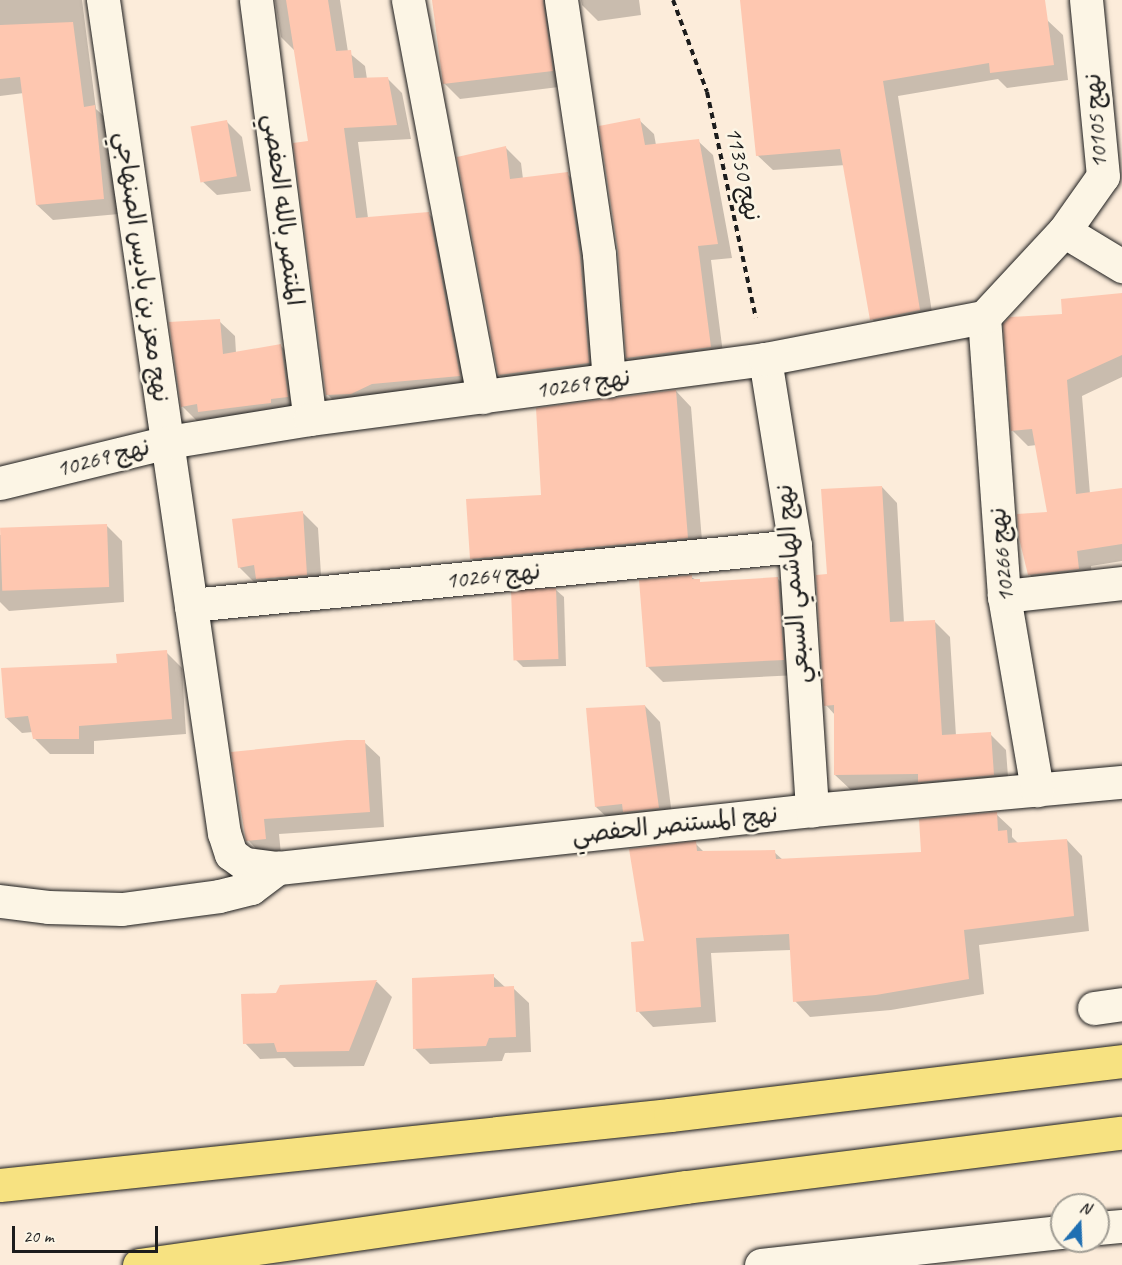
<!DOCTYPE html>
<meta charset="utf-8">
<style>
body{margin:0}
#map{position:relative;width:1122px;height:1265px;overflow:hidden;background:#fcecda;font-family:Caveat,"Playpen Sans Arabic",sans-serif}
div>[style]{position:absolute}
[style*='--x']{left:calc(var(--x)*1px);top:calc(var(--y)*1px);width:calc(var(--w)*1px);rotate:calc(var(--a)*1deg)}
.shadow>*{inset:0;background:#0003}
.building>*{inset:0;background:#fec7b0;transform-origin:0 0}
.path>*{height:4px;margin-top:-2px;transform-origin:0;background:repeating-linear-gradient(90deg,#1c1c1c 0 6px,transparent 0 10.5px)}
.roads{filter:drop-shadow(0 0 2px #1c1c1c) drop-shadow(0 0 2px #1c1c1c)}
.minor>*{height:33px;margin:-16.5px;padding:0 16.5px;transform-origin:16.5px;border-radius:16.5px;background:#fcf5e5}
.highway>*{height:33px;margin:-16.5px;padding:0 16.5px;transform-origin:16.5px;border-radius:16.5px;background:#f7e281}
span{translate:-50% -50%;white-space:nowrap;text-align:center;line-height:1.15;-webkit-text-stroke:5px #fcf5e5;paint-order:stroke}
.street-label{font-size:24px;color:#1c1c1c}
.north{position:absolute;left:1050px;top:1193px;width:60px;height:60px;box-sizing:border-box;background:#fcf5e5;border:2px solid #a29e95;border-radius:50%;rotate:19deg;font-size:16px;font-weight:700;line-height:24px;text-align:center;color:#1c1c1c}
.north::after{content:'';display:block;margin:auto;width:21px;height:27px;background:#1f6fb2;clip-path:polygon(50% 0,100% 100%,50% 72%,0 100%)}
.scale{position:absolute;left:12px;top:1226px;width:146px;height:27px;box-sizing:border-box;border:3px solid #1c1c1c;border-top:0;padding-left:8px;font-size:18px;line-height:21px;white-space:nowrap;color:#1c1c1c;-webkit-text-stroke:4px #fcf5e5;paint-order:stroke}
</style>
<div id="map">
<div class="shadow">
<i style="clip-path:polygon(0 0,82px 0,96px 109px,110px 122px,119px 214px,53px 220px,37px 205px,24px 93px,0 96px)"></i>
<i style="clip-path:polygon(275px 0,340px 0,348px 52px,365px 66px,367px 79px,387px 78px,402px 93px,411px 139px,358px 142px,368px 218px,428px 213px,443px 228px,474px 390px,342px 409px,327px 394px,309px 143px,295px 51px,281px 37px)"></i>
<i style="clip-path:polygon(434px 0,566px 0,567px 86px,460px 99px,444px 83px)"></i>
<i style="clip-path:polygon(581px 0,639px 0,641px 15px,598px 21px,582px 5px)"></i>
<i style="clip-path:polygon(830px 0,972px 0,1047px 20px,1063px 35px,1068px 80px,1007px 88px,998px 79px,898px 96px,934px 325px,887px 334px,872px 319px,846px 165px,773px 170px,757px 155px)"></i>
<i style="clip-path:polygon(639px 120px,654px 134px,656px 145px,698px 141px,713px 155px,732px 258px,711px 260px,724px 361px,642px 372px,627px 358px)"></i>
<i style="clip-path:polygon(227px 122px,242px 137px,251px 191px,217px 195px,201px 180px)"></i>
<i style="clip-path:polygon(506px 148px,521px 163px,523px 179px,567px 174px,583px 189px,604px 378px,515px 390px,499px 375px)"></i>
<i style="clip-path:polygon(1122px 294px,1122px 377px,1082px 396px,1090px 494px,1122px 495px,1122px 561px,1091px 566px,1093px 584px,1044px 589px,1029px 574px,1049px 513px,1037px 445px,1028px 446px,1012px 430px,1063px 315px)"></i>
<i style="clip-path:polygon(219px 321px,235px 336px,236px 353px,281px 346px,296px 361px,303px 412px,198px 422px,182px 406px)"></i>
<i style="clip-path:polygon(676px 391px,691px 407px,703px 553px,487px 574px,471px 558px,542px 496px)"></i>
<i style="clip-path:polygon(882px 487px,897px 503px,904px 623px,934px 621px,950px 637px,956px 736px,990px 734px,1006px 750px,1009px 790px,851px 790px,835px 775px,835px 715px,826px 705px,829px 575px)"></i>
<i style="clip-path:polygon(303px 513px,318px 528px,322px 590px,273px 594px,260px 581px,254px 582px,239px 567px)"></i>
<i style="clip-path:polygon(107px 526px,122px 541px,124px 602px,9px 611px,0 602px,0 535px)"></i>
<i style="clip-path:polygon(691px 577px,702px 583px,778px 579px,793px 594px,798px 675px,663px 682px,647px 666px)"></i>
<i style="clip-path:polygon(556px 590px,564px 597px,566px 666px,523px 667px,516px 660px)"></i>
<i style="clip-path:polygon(166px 652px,182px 668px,186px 734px,94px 741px,94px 754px,50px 754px,34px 738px,33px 732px,22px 733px,6px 718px,118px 665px)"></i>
<i style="clip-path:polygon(645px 706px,660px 722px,673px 823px,612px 822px,596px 807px)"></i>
<i style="clip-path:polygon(364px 742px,380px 757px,384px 827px,279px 834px,281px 854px,263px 856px,248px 840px,233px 753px)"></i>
<i style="clip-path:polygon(996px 814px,1012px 829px,1012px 837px,1019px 844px,1067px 840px,1082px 856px,1089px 931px,979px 945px,984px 994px,891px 1010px,810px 1017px,795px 1001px,791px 950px,711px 953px,716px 1022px,653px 1027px,638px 1011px,645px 943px,695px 843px,705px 853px,774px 852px,783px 860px,922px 854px)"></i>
<i style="clip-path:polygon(493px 976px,506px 988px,513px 988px,529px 1003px,531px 1052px,505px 1053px,502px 1061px,430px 1064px,415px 1049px)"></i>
<i style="clip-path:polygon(377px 982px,392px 997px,364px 1066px,294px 1067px,285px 1058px,260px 1059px,245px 1043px,281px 986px)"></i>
</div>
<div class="building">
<i style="clip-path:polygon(286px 0,328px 0,336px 51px,351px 50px,354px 78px,388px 77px,397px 125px,344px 128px,356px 218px,429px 212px,460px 376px,372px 384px,351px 394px,326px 395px,293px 143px,308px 141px)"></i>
<i style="clip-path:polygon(432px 0,543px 0,553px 71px,443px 84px)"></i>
<i style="clip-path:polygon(740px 0,1045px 0,1054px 65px,990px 73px,989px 63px,883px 81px,920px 310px,870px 320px,840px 149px,756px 156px)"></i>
<i style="clip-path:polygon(73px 22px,84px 107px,95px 105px,104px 199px,36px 205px,20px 77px,0 79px,0 25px)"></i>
<i style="clip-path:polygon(640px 118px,645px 145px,699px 139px,718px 244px,698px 246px,711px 347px,626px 358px,618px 251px,599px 126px)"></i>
<i style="left:227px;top:120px;width:57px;height:37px;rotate:80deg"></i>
<i style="clip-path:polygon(506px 146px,510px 179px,568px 172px,580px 256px,589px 363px,498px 375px,457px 157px)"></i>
<i style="clip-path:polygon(1122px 293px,1122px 355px,1067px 380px,1076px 494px,1122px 488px,1122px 544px,1077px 551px,1079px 569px,1028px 575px,1019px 538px,1017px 514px,1047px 512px,1032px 429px,1011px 431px,1003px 324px,1010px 317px,1062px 314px,1061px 299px)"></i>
<i style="clip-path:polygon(220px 319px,223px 354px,281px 344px,288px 397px,271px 399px,271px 403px,198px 412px,197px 404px,181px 407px,169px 322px)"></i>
<i style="clip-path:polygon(676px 390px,688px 538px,470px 559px,466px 499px,541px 495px,536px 408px)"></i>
<i style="clip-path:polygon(882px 486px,890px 622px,935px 620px,942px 735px,991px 732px,994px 775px,918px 782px,918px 774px,834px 775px,834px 705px,824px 706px,816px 575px,827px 574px,821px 489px)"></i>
<i style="clip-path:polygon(303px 511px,307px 575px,256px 579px,254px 565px,238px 568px,232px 519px)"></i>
<i style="left:107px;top:524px;width:63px;height:107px;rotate:88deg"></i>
<i style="clip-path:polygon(692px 575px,692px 579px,700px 579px,700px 582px,778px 577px,784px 660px,646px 667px,639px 580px)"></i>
<i style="left:556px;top:588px;width:71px;height:45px;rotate:88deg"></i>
<i style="clip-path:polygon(167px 650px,172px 719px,79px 726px,79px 739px,33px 739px,28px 716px,5px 718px,1px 668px,117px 663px,116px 654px)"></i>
<i style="clip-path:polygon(645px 705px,659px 808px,623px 812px,622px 804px,595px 807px,586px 708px)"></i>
<i style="clip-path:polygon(347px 740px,365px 740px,370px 812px,264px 819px,266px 839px,246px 841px,231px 752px)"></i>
<i style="clip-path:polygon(997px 812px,998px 831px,1007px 830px,1008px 843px,1067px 839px,1074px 916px,964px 930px,969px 979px,876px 995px,793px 1002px,789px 934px,696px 938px,701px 1007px,636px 1012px,631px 942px,644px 941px,629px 849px,696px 841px,697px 851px,775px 850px,776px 859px,921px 852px,919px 819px)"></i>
<i style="clip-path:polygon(494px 974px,494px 987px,514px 986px,516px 1037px,489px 1038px,486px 1046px,413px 1049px,412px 978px)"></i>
<i style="clip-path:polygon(377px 980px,349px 1051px,277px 1052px,274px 1043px,243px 1044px,241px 994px,276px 993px,280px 985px)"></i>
</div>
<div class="path">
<i style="--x:673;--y:0;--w:98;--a:69.7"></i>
<i style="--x:707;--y:92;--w:231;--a:77.8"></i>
</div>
<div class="roads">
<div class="minor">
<i style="--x:103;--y:0;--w:842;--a:81.74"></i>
<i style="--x:224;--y:833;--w:22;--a:72"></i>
<i style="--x:231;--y:854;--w:17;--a:36"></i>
<i style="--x:245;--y:864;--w:33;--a:7"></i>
<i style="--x:278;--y:868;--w:537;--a:-6.2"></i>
<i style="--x:812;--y:810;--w:311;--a:-5.2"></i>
<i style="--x:256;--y:0;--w:422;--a:82.7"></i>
<i style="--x:408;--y:0;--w:404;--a:79.3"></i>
<i style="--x:561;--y:0;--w:257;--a:81.5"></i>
<i style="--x:599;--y:254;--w:127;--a:85.5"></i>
<i style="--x:1064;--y:231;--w:67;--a:-54.7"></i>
<i style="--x:1103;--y:176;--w:177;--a:-95.5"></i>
<i style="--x:984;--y:317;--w:280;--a:85.9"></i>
<i style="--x:1004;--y:596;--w:197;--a:80.3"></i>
<i style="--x:765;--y:359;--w:189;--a:80.9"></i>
<i style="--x:795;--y:546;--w:265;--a:86.3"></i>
<i style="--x:0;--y:483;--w:173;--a:-13.7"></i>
<i style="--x:168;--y:442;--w:144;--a:-9.2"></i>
<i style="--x:310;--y:419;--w:459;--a:-7.5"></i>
<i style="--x:765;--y:359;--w:223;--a:-10.9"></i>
<i style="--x:984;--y:317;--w:117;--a:-47.1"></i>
<i style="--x:1064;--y:231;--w:68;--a:31.1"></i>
<i style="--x:1004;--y:596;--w:119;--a:-6.3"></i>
<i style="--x:191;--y:605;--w:607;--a:-5.58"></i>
<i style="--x:0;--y:901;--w:48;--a:7.1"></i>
<i style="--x:48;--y:907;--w:74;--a:1.5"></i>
<i style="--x:122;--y:909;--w:98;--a:-7.6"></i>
<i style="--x:219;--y:896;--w:33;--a:-14"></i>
<i style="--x:251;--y:888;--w:34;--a:-37"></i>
<i style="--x:1094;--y:1008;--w:28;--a:-8"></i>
<i style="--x:1098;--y:1228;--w:24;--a:-5"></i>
<i style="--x:761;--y:1265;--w:303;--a:-6.3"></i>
</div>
<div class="highway">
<i style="--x:0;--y:1185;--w:674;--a:-5.96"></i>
<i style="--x:670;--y:1115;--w:455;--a:-6.8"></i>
<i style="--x:139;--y:1265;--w:553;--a:-8.12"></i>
<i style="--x:686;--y:1187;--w:439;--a:-7.1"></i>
</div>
</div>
<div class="street-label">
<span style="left:1096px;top:121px;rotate:-94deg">نهج 10105</span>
<span style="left:743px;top:174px;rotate:78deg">نهج 11350</span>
<span style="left:283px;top:210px;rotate:83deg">المنتصر بالله الحفصي</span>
<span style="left:142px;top:267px;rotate:82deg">نهج معز بن باديس الصنهاجي</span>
<span style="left:583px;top:384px;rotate:-8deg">نهج 10269</span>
<span style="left:103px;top:458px;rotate:-14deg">نهج 10269</span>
<span style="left:1002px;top:555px;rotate:-95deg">نهج 10266</span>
<span style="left:493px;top:576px;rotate:-6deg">نهج 10264</span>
<span style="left:793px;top:584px;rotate:-95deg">نهج الهاشمي السبعي</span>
<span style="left:675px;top:825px;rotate:-6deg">نهج المستنصر الحفصي</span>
</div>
<div class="north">N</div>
<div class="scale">20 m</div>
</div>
